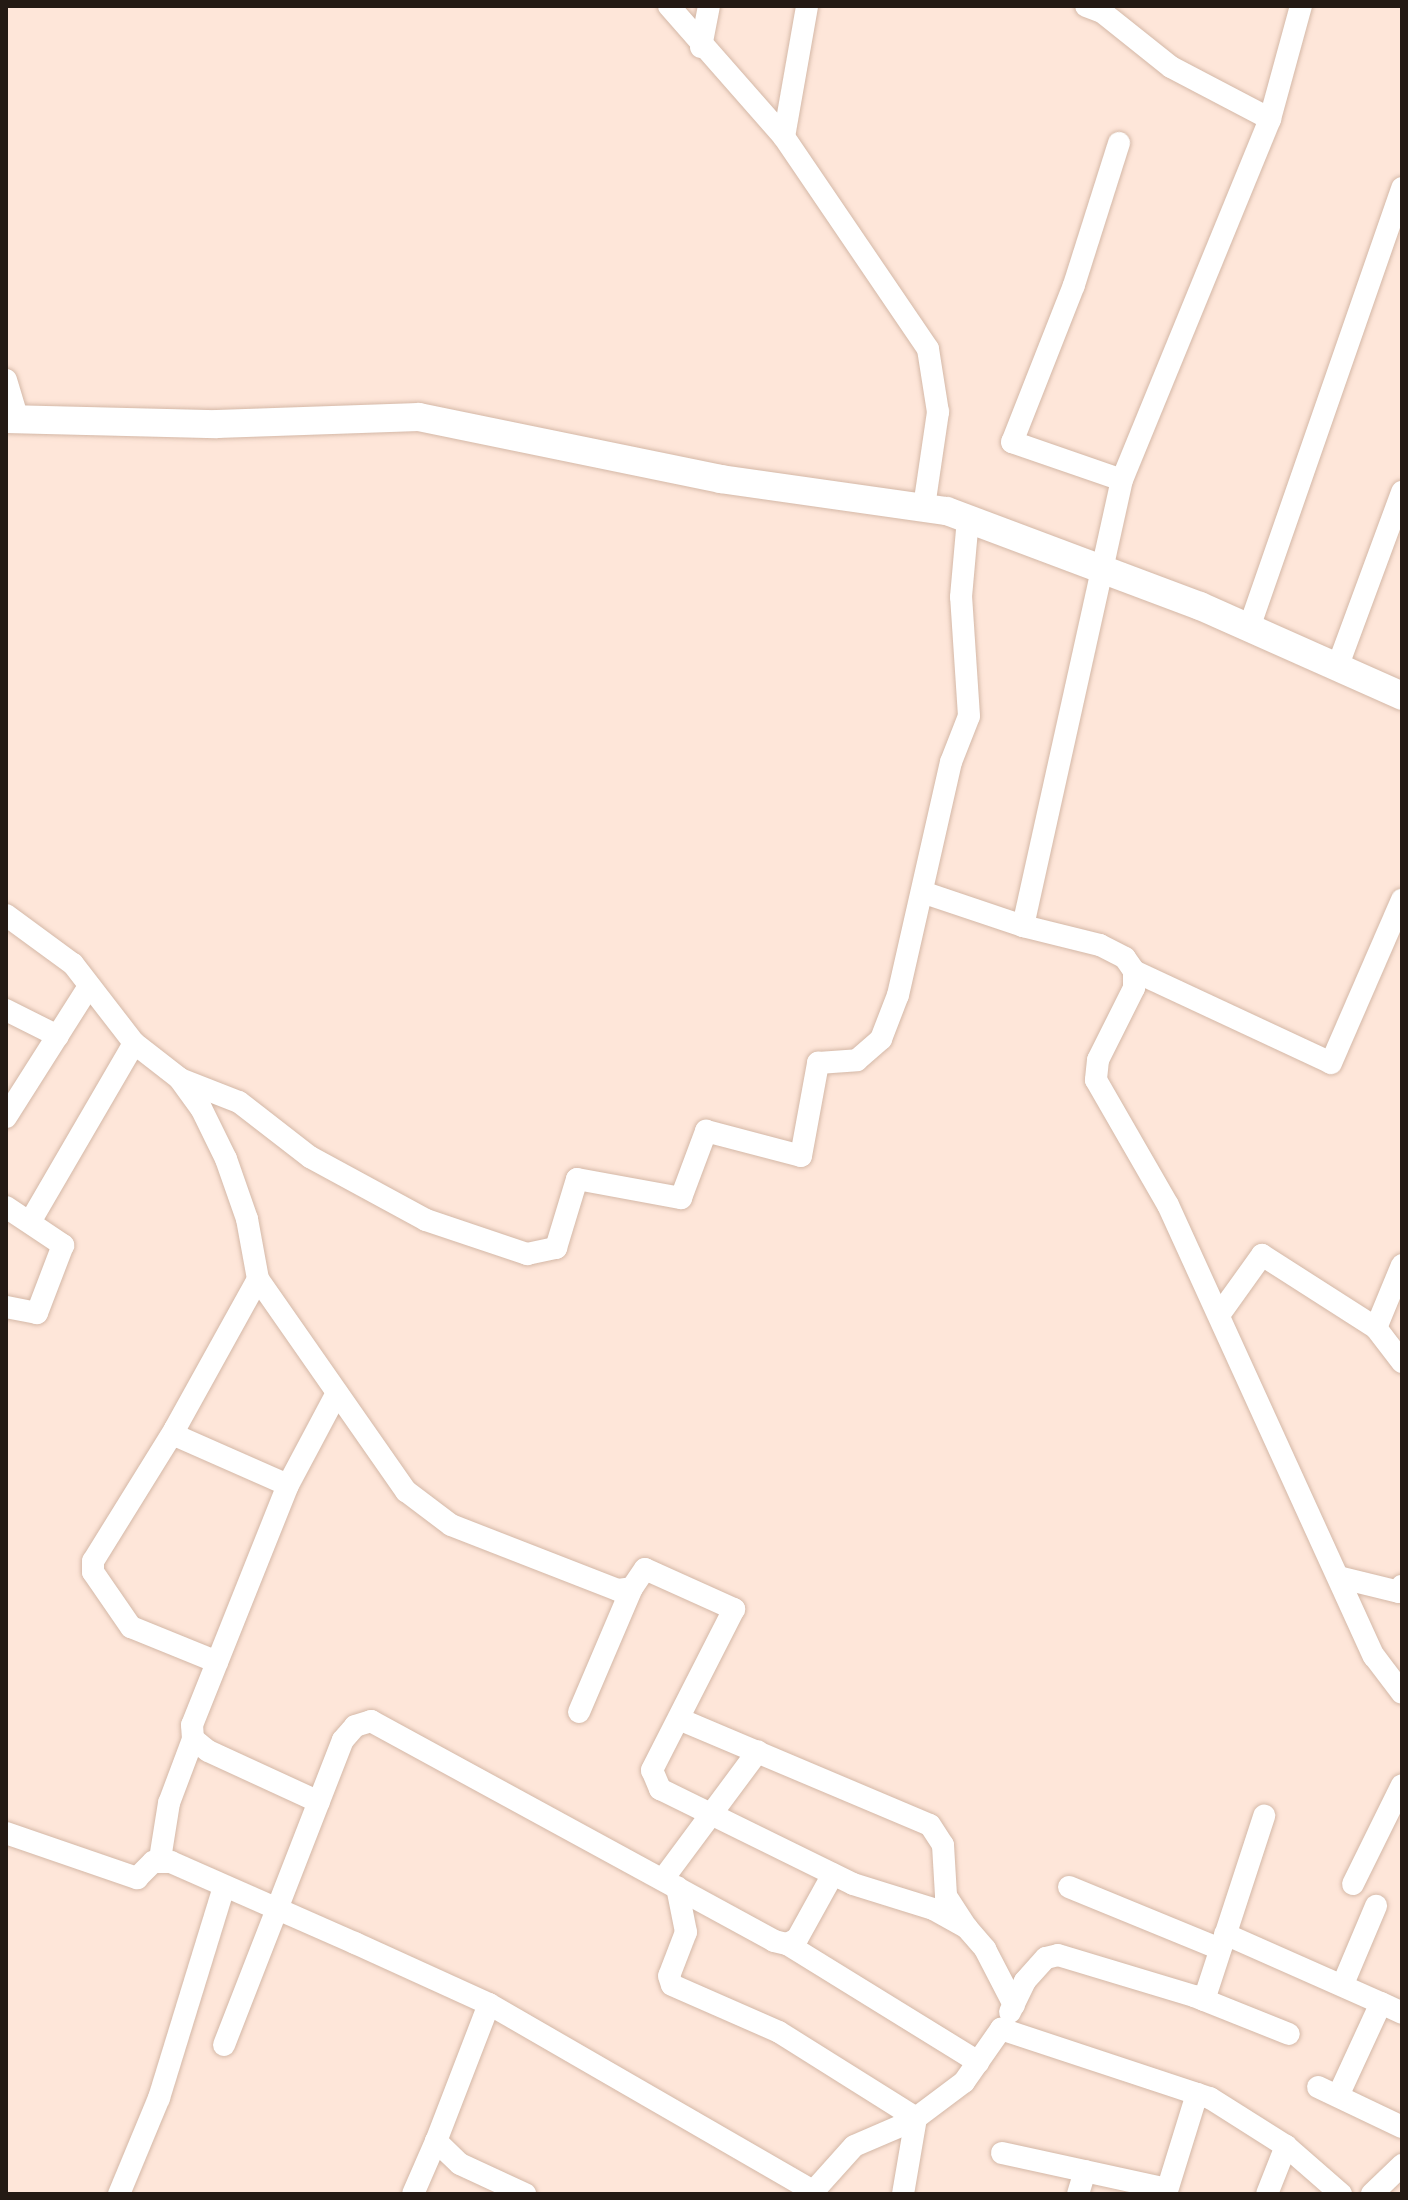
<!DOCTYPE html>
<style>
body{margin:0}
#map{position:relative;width:1408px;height:2200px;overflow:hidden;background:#fee6d9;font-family:"PT Sans Narrow",sans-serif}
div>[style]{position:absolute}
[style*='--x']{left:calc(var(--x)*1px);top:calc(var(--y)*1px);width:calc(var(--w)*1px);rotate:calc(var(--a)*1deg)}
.roads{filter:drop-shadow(0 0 2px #d4b8a7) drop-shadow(0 0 2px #d4b8a7)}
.minor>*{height:22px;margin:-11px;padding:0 11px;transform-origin:11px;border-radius:11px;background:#fff}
.tertiary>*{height:28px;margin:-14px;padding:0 14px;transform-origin:14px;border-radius:14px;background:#fff}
span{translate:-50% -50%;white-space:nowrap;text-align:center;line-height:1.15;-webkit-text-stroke:8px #fdf7f4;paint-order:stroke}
.frame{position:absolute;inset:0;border:8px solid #241a14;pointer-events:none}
</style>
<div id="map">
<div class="roads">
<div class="minor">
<i style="--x:669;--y:6;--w:174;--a:48.7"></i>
<i style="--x:784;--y:137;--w:256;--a:55.8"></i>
<i style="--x:928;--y:349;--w:64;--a:81"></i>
<i style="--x:938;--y:412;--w:96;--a:98.4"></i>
<i style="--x:1086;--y:6;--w:17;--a:21"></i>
<i style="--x:1102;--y:12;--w:88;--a:38.6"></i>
<i style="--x:1171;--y:67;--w:112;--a:27.7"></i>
<i style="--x:701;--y:47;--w:42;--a:-79"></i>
<i style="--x:784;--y:137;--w:133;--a:-80"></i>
<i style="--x:1119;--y:143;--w:149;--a:107.6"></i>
<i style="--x:1074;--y:285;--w:169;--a:111.5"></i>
<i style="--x:1012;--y:442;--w:116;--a:19.1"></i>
<i style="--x:6;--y:380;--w:42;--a:73.3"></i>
<i style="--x:1249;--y:628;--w:466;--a:-70.8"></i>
<i style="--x:1337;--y:668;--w:188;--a:-69.7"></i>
<i style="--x:922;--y:892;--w:107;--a:18.6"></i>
<i style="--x:1023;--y:926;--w:79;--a:13.9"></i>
<i style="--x:1100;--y:945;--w:28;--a:27"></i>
<i style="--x:1125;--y:958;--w:16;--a:55"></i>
<i style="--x:1134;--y:971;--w:17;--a:90"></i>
<i style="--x:1134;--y:988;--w:80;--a:116.6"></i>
<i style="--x:1098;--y:1060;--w:20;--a:96"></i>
<i style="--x:1096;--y:1080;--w:144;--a:60.1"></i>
<i style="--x:1168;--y:1205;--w:496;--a:65.5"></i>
<i style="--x:1374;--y:1656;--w:46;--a:52.9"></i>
<i style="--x:6;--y:915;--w:83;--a:36.2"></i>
<i style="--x:73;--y:964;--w:100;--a:52.3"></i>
<i style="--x:134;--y:1043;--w:57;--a:37.9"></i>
<i style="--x:179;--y:1078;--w:37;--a:54"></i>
<i style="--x:201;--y:1108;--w:57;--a:63.9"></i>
<i style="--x:226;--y:1159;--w:64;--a:70.7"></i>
<i style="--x:247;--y:1219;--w:61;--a:79.6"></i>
<i style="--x:258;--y:1279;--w:259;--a:55.1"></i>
<i style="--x:406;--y:1491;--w:56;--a:37.1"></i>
<i style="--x:451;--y:1525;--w:179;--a:21.3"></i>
<i style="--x:618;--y:1590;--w:14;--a:-8"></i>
<i style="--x:632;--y:1588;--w:23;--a:-56"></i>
<i style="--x:645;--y:1569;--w:98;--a:24.2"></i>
<i style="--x:734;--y:1609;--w:181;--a:117"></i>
<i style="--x:652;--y:1770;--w:21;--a:67"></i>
<i style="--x:660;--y:1789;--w:215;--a:26.2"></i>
<i style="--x:853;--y:1884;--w:84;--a:17.4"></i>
<i style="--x:933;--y:1909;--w:39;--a:29"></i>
<i style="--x:967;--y:1928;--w:28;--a:49"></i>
<i style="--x:985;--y:1949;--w:63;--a:62.6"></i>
<i style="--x:1023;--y:926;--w:457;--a:-77.5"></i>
<i style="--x:1122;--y:480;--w:390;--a:-67.7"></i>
<i style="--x:1270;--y:119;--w:117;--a:-74.7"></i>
<i style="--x:1134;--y:971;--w:217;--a:25"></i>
<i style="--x:1331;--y:1063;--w:178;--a:-66.5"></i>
<i style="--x:6;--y:1010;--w:58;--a:26.6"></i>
<i style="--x:180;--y:1079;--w:63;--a:21.3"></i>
<i style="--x:239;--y:1102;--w:90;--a:37.8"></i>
<i style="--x:310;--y:1157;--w:132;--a:28.5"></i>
<i style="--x:426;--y:1220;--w:107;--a:18.6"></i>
<i style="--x:527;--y:1254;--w:30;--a:-12"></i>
<i style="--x:556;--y:1248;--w:72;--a:-73.1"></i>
<i style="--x:577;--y:1179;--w:106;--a:10.4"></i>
<i style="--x:681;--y:1198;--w:72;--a:-69.5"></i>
<i style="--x:706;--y:1131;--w:98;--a:14.7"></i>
<i style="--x:801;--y:1156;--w:95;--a:-79.6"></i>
<i style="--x:818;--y:1063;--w:39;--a:-4"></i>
<i style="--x:857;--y:1060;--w:32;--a:-41"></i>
<i style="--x:881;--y:1039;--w:47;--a:-68.9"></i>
<i style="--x:898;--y:995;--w:239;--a:-77.2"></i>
<i style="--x:951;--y:762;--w:49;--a:-68.6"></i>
<i style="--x:969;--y:716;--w:119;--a:-93.8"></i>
<i style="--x:961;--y:597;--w:79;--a:-84.9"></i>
<i style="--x:6;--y:1117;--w:155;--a:-57.6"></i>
<i style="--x:6;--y:1207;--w:69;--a:33.7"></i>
<i style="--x:63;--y:1245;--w:73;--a:110.9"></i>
<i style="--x:37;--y:1313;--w:32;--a:-169"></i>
<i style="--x:30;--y:1222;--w:207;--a:-59.8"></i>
<i style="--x:258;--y:1279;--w:171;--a:119"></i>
<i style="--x:175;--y:1429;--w:9;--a:63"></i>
<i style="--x:179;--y:1437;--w:119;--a:23.8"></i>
<i style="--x:1219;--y:1315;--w:74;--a:-54.4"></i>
<i style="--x:1262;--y:1255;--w:135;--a:32.6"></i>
<i style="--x:1376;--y:1328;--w:43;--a:52.6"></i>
<i style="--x:1376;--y:1328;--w:68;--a:-67.6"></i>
<i style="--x:175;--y:1429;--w:155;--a:121.8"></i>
<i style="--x:93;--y:1561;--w:11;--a:90"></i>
<i style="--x:93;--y:1572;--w:67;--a:55.4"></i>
<i style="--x:131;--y:1627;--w:93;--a:22.1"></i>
<i style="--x:1338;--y:1577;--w:63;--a:13.8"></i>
<i style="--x:1399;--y:1592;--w:7;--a:-63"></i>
<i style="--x:579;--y:1712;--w:135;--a:-66.9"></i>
<i style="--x:679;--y:1719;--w:272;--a:22.9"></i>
<i style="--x:930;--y:1825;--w:24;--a:57"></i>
<i style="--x:943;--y:1845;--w:51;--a:86.6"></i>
<i style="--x:946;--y:1896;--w:37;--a:57"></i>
<i style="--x:319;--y:1802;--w:122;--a:-155.3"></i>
<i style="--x:208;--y:1751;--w:19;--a:-141"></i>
<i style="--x:193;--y:1739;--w:14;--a:-94"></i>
<i style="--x:192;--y:1725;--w:258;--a:-68.2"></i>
<i style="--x:288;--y:1485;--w:104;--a:-62"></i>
<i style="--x:6;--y:1833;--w:139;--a:19"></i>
<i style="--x:137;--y:1878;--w:23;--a:-45"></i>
<i style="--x:153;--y:1862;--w:18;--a:0"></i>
<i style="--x:171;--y:1862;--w:201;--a:23.8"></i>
<i style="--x:355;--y:1943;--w:147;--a:24.5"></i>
<i style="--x:489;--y:2004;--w:375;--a:30"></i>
<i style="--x:160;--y:1859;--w:57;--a:-80.9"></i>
<i style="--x:169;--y:1803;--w:68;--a:-69.4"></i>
<i style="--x:663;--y:1879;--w:159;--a:-53.4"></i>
<i style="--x:1353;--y:1884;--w:110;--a:-63.7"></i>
<i style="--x:677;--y:1887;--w:46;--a:78.7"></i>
<i style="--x:686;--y:1932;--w:47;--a:111.1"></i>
<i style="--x:669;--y:1976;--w:9;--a:72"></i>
<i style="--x:672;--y:1985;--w:117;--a:23.7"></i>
<i style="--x:779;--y:2032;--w:162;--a:32.1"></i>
<i style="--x:916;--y:2118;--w:77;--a:99.7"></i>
<i style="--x:1069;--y:1887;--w:163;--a:22.3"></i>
<i style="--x:1225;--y:1934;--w:171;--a:23.9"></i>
<i style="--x:787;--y:1944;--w:225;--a:31.7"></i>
<i style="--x:1343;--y:1984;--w:85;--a:-67.1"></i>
<i style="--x:1204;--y:2000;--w:194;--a:-71.9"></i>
<i style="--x:489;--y:2004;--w:147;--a:111.1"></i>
<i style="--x:436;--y:2141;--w:33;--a:44"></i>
<i style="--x:460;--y:2164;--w:72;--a:24.8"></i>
<i style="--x:1010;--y:2012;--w:34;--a:-64"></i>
<i style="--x:1025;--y:1981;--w:31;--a:-48"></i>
<i style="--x:1046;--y:1958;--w:12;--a:-14"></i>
<i style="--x:1058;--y:1955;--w:142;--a:16.8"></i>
<i style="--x:1194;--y:1996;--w:102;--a:21.8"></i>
<i style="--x:224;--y:2045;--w:327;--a:-68.7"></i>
<i style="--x:343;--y:1740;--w:18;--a:-49"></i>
<i style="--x:355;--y:1726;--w:17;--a:-17"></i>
<i style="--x:371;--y:1721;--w:459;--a:28.6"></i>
<i style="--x:774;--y:1941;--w:13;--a:13"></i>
<i style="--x:787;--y:1944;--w:11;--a:-27"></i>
<i style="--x:797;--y:1939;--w:74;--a:-61"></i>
<i style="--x:1318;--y:2087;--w:93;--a:25.5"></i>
<i style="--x:1338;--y:2096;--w:102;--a:-65.2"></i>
<i style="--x:1381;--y:2003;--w:23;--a:25"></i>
<i style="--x:1002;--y:2153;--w:169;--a:12.3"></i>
<i style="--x:119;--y:2194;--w:104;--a:-67.4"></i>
<i style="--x:159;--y:2098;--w:221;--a:-72.9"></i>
<i style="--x:413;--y:2194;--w:58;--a:-66.5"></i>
<i style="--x:811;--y:2194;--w:64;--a:-48.1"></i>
<i style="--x:854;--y:2146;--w:63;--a:-23.3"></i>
<i style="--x:912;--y:2121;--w:65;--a:-36.9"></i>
<i style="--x:964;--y:2082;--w:65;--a:-55.1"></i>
<i style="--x:1001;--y:2029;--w:220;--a:18.3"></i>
<i style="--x:1210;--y:2098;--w:90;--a:32.3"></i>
<i style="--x:1286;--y:2146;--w:73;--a:41.1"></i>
<i style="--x:1078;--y:2194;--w:24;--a:-73"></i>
<i style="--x:1166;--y:2194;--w:105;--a:-72.8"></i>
<i style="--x:1267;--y:2194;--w:52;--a:-68.4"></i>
<i style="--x:1372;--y:2194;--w:42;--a:-44"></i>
</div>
<div class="tertiary">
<i style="--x:6;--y:419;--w:211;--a:1.4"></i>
<i style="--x:217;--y:424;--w:202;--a:-2"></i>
<i style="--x:419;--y:417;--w:308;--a:11.6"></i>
<i style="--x:721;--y:479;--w:228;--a:8.1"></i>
<i style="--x:947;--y:511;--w:270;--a:20.6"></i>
<i style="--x:1200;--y:606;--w:221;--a:24"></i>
</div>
</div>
<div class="frame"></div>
</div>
